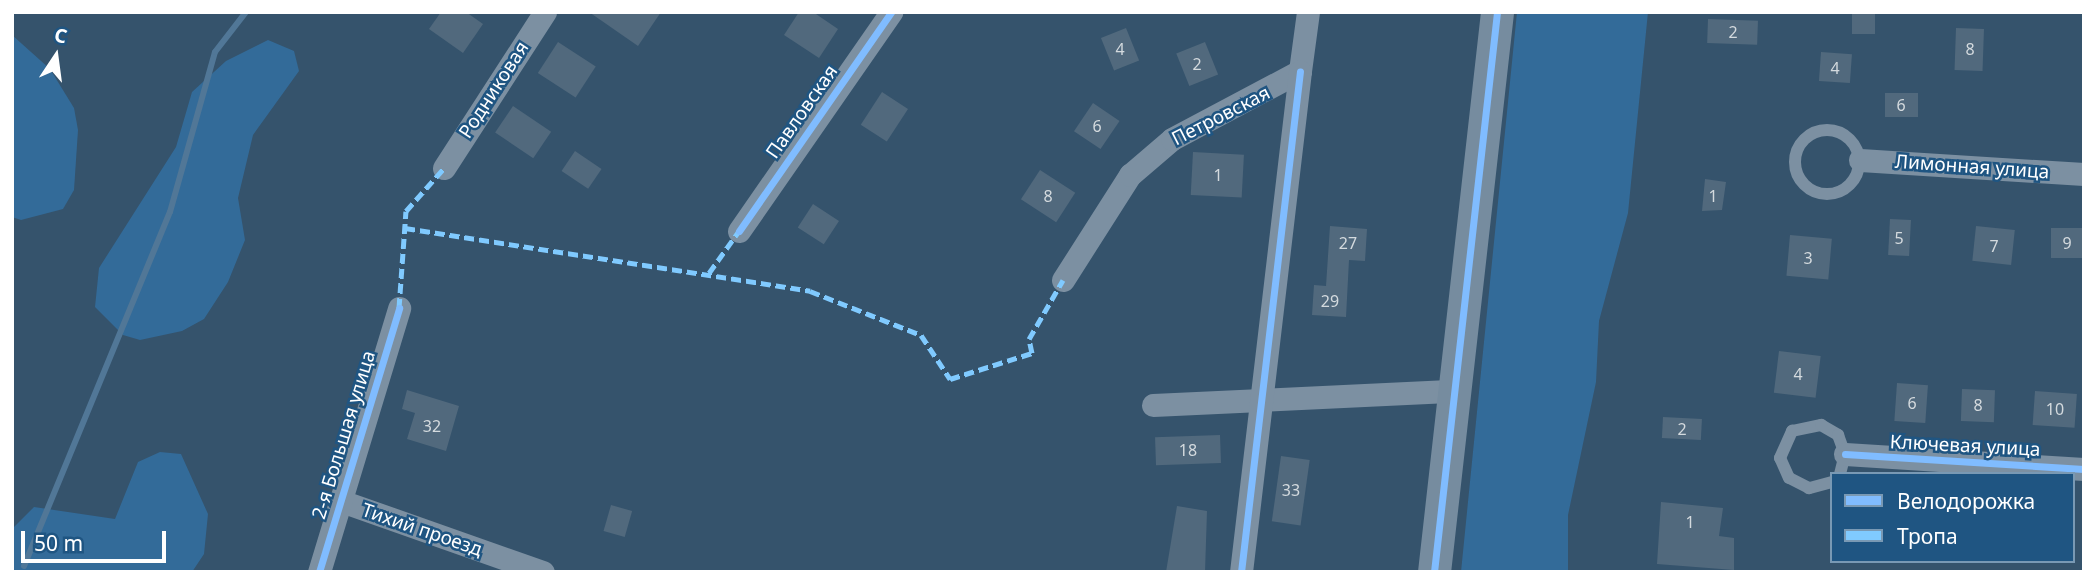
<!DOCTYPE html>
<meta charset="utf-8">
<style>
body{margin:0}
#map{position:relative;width:2096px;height:584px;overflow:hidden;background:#35536c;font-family:"Noto Sans",sans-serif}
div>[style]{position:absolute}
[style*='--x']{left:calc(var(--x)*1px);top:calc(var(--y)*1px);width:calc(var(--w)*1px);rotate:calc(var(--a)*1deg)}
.green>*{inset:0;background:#336b99}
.stream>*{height:6px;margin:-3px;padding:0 3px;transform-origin:3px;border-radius:3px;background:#517797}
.building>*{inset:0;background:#51697d;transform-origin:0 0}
.lane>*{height:12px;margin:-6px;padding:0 6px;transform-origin:6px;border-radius:6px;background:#7c90a2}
.lane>.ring{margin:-6px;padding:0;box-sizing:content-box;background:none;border:12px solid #7c90a2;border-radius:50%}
.street>*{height:23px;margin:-11.5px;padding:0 11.5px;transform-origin:11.5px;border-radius:11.5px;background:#7c90a2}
.secondary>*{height:33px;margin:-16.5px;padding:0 16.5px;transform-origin:16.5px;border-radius:16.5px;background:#768c9f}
.quiet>*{height:5px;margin-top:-2.5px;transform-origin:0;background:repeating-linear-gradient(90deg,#80caff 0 10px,transparent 0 15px)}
.cycleway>*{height:7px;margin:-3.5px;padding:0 3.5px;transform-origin:3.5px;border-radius:3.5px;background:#80bcff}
span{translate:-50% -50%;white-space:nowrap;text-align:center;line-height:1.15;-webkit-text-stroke:5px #1f5582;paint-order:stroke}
.number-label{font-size:16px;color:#d4dade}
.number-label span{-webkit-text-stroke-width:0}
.street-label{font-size:19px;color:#fff}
.frame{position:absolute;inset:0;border:14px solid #fff;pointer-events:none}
.legend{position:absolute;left:1830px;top:472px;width:245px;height:91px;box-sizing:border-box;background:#1f5582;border:2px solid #7999b4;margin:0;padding:9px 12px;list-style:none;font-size:21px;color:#fff}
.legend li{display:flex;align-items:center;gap:14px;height:35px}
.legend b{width:35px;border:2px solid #7999b4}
.north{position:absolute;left:21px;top:21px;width:70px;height:70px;-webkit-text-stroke:5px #1f5582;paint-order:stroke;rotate:13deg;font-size:19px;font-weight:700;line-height:28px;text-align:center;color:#fff}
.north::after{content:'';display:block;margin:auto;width:24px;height:32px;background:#fff;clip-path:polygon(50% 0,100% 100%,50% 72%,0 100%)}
.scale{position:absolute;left:21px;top:531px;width:145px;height:32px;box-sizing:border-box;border:4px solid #fff;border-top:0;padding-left:9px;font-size:21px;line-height:24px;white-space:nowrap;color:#fff;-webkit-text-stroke:5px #1f5582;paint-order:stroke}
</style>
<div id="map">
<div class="green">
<i style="clip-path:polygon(1517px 12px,1648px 12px,1628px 213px,1599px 321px,1596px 382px,1568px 515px,1568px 572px,1461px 572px)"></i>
<i style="clip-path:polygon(12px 35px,50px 69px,74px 108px,78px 130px,74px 190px,63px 209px,21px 220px,12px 217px)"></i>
<i style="clip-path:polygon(268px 40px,294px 51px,299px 71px,253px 135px,238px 198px,245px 240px,228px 282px,204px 319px,182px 331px,140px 340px,123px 335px,95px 307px,99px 268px,176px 147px,192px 92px,226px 61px)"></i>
<i style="clip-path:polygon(160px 452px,181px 454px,208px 514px,204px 554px,192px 572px,12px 572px,12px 529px,34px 507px,115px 519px,138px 462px)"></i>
</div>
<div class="stream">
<i style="--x:24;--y:566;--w:383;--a:-67.6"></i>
<i style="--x:170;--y:212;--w:166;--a:-74.3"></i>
<i style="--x:215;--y:52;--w:51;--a:-52.2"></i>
</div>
<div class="building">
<i style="clip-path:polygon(441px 12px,466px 12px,483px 24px,463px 53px,429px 29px)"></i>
<i style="clip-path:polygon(589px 12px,661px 12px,638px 46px)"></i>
<i style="clip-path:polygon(799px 12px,813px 12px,838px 29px,819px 58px,784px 35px)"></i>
<i style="left:1852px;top:12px;width:23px;height:22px"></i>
<i style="left:1708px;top:19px;width:50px;height:24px;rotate:2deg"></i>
<i style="left:1126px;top:28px;width:35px;height:27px;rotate:68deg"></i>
<i style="left:1956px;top:28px;width:28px;height:42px;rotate:2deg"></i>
<i style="left:558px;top:42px;width:45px;height:37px;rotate:33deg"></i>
<i style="left:1205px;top:42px;width:35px;height:31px;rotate:68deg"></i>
<i style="left:1821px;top:52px;width:31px;height:29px;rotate:4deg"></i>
<i style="left:882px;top:92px;width:31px;height:39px;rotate:33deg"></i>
<i style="left:1885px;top:93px;width:33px;height:24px"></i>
<i style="left:1093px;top:103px;width:32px;height:34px;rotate:34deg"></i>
<i style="left:513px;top:106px;width:46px;height:32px;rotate:34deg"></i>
<i style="left:575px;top:151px;width:32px;height:24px;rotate:34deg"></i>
<i style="left:1193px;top:152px;width:51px;height:43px;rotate:3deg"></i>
<i style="left:1040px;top:170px;width:42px;height:35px;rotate:33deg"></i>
<i style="clip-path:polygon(1705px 179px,1726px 182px,1722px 210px,1702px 211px)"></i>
<i style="left:813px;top:204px;width:31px;height:28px;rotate:33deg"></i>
<i style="left:1890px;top:219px;width:21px;height:36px;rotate:3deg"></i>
<i style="clip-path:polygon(1330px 226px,1367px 229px,1365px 261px,1349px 260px,1346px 317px,1312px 315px,1314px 285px,1326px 286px)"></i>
<i style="left:1976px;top:226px;width:39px;height:35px;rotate:6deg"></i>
<i style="left:2051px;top:228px;width:33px;height:30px"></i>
<i style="left:1790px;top:235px;width:42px;height:41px;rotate:5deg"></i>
<i style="left:1779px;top:351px;width:42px;height:42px;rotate:7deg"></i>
<i style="left:1897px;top:383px;width:31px;height:38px;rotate:4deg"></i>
<i style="left:1962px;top:389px;width:33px;height:32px;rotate:2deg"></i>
<i style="clip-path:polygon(407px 390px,459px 406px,446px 451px,407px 439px,415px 413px,402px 409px)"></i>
<i style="left:2035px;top:391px;width:42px;height:34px;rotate:4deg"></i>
<i style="left:1663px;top:417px;width:39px;height:21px;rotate:3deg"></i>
<i style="left:1220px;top:435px;width:28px;height:65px;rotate:88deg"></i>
<i style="left:1281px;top:456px;width:29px;height:66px;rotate:8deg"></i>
<i style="clip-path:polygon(1661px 502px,1723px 508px,1719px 536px,1734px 538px,1734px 570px,1657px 564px)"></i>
<i style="left:611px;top:505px;width:22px;height:27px;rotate:16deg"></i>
<i style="clip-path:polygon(1177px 506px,1207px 511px,1205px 572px,1166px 572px)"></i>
</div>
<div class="lane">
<i class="ring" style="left:1795px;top:130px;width:52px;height:52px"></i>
<i style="--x:1832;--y:482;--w:24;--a:165"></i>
<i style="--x:1809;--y:488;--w:22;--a:-153"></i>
<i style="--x:1789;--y:478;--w:22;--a:-114"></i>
<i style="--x:1780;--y:458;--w:30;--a:-66"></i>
<i style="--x:1792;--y:431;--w:30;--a:-12"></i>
<i style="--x:1821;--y:425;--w:20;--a:30"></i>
<i style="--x:1838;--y:435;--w:20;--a:70"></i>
<i style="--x:1845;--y:454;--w:21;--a:104"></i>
</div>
<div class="street">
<i style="--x:1860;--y:160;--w:224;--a:3.6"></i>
<i style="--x:444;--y:168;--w:186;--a:-57.1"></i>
<i style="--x:739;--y:231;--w:267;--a:-55.2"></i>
<i style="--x:1063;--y:280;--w:125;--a:-57.5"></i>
<i style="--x:1130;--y:175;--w:55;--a:-40.6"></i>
<i style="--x:1172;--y:139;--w:145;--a:-28"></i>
<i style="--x:1300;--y:71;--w:60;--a:-82.3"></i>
<i style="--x:1153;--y:405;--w:296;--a:-2.7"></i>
<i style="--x:1845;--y:454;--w:239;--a:3.6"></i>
<i style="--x:341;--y:501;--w:214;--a:19.4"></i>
<i style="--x:319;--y:572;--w:276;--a:-73.1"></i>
<i style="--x:1241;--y:572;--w:504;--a:-83.28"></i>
</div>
<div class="secondary">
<i style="--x:1434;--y:572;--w:564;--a:-83.58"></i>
</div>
<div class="quiet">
<i style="--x:405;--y:228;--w:410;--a:8.8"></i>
<i style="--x:810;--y:291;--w:119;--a:21.6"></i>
<i style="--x:921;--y:335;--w:53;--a:56.6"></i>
<i style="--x:950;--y:379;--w:86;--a:-17.6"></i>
<i style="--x:1032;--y:353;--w:14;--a:-102"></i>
<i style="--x:1029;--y:339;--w:68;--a:-60"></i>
<i style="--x:709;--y:273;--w:52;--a:-54.5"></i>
<i style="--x:399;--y:308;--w:97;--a:-85.9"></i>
<i style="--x:406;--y:211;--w:57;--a:-48.5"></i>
</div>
<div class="cycleway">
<i style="--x:739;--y:231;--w:267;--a:-55.2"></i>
<i style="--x:1845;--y:454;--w:239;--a:3.6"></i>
<i style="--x:319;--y:572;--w:276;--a:-73.1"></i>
<i style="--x:1241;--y:572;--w:504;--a:-83.28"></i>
<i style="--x:1434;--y:572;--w:564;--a:-83.58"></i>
</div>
<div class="number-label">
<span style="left:1733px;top:32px">2</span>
<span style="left:1120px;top:49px">4</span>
<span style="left:1970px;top:49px">8</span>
<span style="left:1197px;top:64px">2</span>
<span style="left:1835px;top:68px">4</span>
<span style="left:1901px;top:105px">6</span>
<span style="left:1097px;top:126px">6</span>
<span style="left:1218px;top:175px">1</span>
<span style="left:1048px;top:196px">8</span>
<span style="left:1713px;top:196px">1</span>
<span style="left:1899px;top:238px">5</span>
<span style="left:1348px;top:243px">27</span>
<span style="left:2067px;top:243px">9</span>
<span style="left:1994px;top:246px">7</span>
<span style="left:1808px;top:258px">3</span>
<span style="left:1330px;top:301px">29</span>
<span style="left:1798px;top:374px">4</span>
<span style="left:1912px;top:403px">6</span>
<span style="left:1978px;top:405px">8</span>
<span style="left:2055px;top:409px">10</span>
<span style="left:432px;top:426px">32</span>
<span style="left:1682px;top:429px">2</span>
<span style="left:1188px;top:450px">18</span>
<span style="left:1291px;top:490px">33</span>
<span style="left:1690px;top:522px">1</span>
</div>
<div class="street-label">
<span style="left:494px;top:90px;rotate:-57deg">Родниковая</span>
<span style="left:802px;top:112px;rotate:-55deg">Павловская</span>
<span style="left:1221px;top:116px;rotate:-27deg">Петровская</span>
<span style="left:1972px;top:167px;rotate:4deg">Лимонная улица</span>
<span style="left:344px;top:435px;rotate:-73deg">2-я Большая улица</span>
<span style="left:1965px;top:446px;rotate:3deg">Ключевая улица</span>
<span style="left:422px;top:530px;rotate:19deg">Тихий проезд</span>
</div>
<div class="frame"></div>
<ul class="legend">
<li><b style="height:9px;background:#80bcff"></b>Велодорожка</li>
<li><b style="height:9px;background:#80caff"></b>Тропа</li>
</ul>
<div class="north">С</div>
<div class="scale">50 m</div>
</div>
